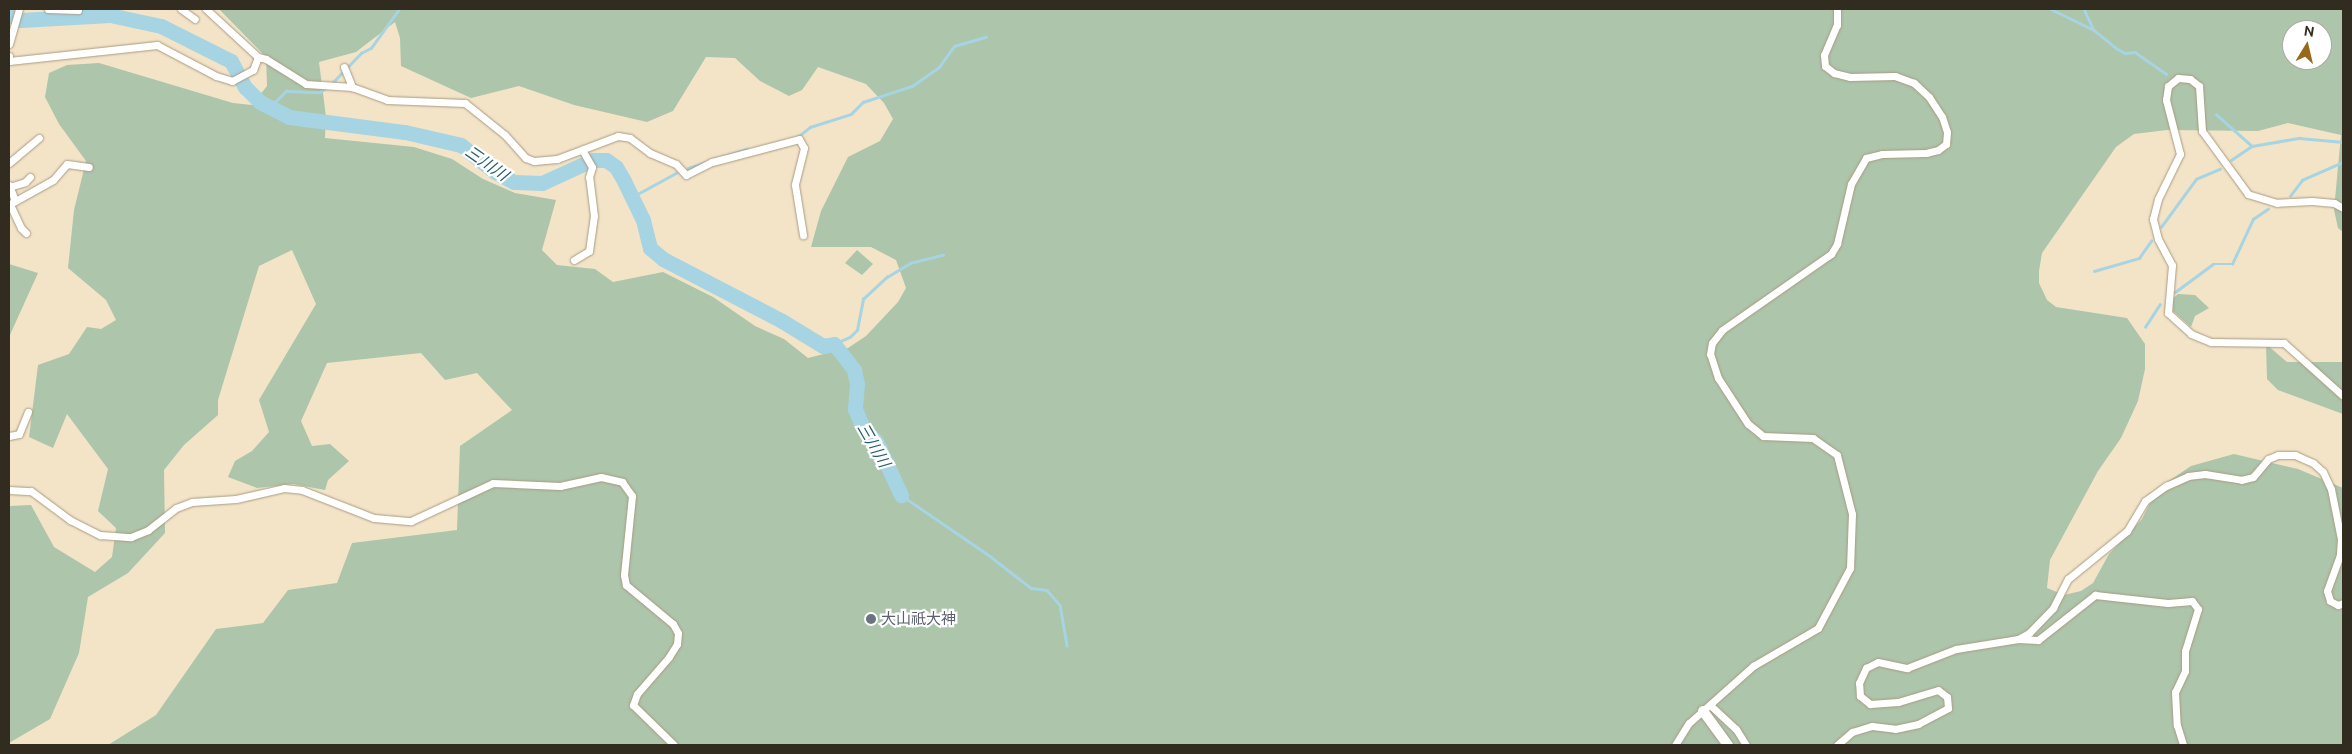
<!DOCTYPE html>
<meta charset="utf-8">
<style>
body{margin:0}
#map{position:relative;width:2352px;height:754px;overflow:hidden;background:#f3e4c8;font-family:Ubuntu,"Noto Sans JP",sans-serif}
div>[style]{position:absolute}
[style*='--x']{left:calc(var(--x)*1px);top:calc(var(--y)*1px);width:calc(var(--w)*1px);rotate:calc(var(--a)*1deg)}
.green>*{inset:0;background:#acc5ab}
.stream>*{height:2.5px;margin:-1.25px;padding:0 1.25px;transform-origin:1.25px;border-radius:1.25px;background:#a6d4e2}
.river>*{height:15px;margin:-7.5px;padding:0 7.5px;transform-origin:7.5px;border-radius:7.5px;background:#a6d4e2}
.roads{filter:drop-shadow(0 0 1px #aa9b81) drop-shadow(0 0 1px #aa9b81)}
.street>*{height:7px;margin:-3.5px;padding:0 3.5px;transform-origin:3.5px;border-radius:3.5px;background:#fff}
.secondary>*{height:10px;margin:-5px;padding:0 5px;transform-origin:5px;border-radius:5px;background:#fff}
.dots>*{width:14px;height:14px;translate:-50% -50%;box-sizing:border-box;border:2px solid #fff;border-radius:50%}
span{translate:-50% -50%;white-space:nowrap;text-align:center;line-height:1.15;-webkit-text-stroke:4.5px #fff;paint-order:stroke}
.worship-label{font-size:15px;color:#5b616d}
.left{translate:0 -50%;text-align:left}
.water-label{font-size:16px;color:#225e6d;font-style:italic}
.frame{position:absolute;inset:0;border:10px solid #312b20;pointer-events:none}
.north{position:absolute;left:2282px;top:20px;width:50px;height:50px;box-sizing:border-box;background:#fff;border:1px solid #adaaa6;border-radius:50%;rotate:9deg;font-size:14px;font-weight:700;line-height:20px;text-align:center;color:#312b20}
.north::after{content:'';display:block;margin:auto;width:18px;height:22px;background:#98691a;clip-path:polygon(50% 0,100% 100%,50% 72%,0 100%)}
</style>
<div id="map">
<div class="green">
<i style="clip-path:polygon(evenodd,219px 9px,2343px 9px,2343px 232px,2338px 228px,2334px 210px,2341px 135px,2288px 123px,2258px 131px,2167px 130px,2134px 134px,2116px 147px,2042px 253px,2039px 271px,2039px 283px,2047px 300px,2056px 307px,2127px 318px,2145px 344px,2145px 369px,2138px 401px,2121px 438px,2098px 471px,2050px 560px,2047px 588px,2064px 595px,2081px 591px,2093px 583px,2109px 554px,2142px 519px,2157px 489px,2191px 466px,2234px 454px,2298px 469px,2343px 488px,2343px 745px,108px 745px,156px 715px,216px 629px,263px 623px,288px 590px,337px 583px,352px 543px,457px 530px,460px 446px,512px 410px,477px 373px,445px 380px,421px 353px,327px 363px,301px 421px,312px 446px,330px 444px,349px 461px,328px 480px,325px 490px,293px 484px,257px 488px,228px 477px,235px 461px,252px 451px,269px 432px,259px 400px,316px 304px,292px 250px,259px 266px,218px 400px,218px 415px,184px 445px,164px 470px,165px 533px,128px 573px,88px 597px,79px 653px,50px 719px,9px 743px,9px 506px,31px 505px,54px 547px,95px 572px,112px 557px,116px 528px,98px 511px,108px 469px,67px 414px,53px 448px,29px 437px,38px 365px,69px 354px,87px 327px,101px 329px,116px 320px,106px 300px,68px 268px,74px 210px,86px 161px,59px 124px,45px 97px,49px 73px,67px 65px,99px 63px,233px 103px,252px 105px,267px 86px,266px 57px,219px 9px,395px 22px,400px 38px,401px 66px,471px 98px,519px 86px,574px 105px,647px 122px,673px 111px,706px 57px,735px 58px,760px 81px,789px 96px,802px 90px,818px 67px,866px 84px,884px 103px,893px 119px,880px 141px,848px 157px,821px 211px,811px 247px,871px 247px,896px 260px,906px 288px,898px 302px,866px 336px,848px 348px,808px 358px,784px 339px,755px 326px,713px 297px,663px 272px,613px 282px,595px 269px,557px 265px,542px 250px,556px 200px,515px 193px,483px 179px,452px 159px,414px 147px,325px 138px,326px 117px,319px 62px,356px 52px,395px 22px,219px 9px,2292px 30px,2322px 30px,2322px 60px,2292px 60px,2292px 30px)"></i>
<i style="clip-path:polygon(857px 250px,873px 264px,862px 275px,845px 263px)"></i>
<i style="clip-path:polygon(9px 264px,38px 273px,9px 337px)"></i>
<i style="clip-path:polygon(2178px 294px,2195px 295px,2209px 308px,2195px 316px,2191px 327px,2173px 311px,2171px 300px)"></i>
<i style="clip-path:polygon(2266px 344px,2287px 362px,2343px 362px,2343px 414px,2278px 390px,2267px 379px)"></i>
</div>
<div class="stream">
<i style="--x:2051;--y:9;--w:48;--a:26"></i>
<i style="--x:2084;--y:9;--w:23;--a:65"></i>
<i style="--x:2094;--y:30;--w:28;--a:39"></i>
<i style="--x:2116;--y:48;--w:10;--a:29"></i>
<i style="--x:2125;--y:53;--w:10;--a:-6"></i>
<i style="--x:2135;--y:52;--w:38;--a:35"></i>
<i style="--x:331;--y:84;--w:43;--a:-45.9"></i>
<i style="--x:361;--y:53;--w:11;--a:-27"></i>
<i style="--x:371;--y:48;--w:48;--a:-54.3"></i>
<i style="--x:270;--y:107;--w:23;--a:-45"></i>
<i style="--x:286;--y:91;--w:34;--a:2"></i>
<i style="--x:320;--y:92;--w:7;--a:-34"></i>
<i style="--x:2216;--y:114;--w:48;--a:41.6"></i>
<i style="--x:796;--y:138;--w:18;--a:-38"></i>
<i style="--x:810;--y:127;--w:43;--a:-17.6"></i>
<i style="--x:851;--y:114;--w:17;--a:-45"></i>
<i style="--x:863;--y:102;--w:52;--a:-18.1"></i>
<i style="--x:912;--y:86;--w:33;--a:-35"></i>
<i style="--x:939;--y:67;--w:26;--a:-54"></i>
<i style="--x:954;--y:46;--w:33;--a:-16"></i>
<i style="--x:2231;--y:160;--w:25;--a:-34"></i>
<i style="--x:2252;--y:146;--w:48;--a:-9.7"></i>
<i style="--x:2299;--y:138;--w:44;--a:5.2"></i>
<i style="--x:688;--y:168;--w:62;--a:-17.9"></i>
<i style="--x:2290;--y:196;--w:20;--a:-53"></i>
<i style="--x:2302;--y:180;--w:45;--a:-23.7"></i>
<i style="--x:632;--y:197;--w:50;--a:-28.6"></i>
<i style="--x:2161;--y:227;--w:59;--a:-53.9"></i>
<i style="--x:2196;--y:179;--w:26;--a:-23"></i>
<i style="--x:2094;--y:271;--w:47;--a:-16.1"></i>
<i style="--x:2139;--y:258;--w:21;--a:-55"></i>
<i style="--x:2175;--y:292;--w:47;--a:-36.4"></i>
<i style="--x:2213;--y:264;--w:19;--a:0"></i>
<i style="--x:2232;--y:264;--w:50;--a:-65"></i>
<i style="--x:2253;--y:219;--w:18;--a:-34"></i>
<i style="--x:2145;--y:327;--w:27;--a:-57"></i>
<i style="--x:834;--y:344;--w:17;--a:-24"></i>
<i style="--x:850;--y:337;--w:10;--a:-45"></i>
<i style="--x:857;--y:330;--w:32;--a:-79"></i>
<i style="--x:863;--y:299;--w:33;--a:-43"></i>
<i style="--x:887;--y:277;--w:27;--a:-31"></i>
<i style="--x:910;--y:263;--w:34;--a:-14"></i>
<i style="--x:901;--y:495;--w:108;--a:34.4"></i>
<i style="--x:990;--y:556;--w:52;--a:38"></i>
<i style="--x:1031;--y:588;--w:16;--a:7"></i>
<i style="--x:1047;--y:590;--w:20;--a:49"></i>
<i style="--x:1060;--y:605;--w:41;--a:80.1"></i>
</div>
<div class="river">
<i style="--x:9;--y:15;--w:13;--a:23"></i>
<i style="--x:21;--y:20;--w:89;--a:-3.2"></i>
<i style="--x:110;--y:15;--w:52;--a:12.2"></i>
<i style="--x:161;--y:26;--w:78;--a:26.6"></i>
<i style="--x:231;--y:61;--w:30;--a:62"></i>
<i style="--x:245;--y:87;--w:21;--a:45"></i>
<i style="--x:260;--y:102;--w:33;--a:27"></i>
<i style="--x:289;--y:117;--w:117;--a:7.4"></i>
<i style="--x:405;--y:132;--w:57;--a:13.1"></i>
<i style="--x:461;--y:145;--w:43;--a:38.5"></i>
<i style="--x:495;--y:172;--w:21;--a:28"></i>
<i style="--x:514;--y:182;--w:28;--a:2"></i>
<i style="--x:542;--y:183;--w:55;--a:-24.7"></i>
<i style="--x:592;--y:160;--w:14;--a:0"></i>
<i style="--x:606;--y:160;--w:12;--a:35"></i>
<i style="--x:616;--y:167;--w:16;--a:60"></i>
<i style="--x:624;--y:181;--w:43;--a:64"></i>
<i style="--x:643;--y:220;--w:29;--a:76"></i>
<i style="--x:650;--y:248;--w:17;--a:40"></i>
<i style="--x:663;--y:259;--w:134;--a:27.5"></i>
<i style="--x:782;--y:321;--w:48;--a:31.4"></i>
<i style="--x:823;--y:346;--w:11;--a:-10"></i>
<i style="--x:834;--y:344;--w:33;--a:52"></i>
<i style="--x:854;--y:370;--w:14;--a:78"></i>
<i style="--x:857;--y:384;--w:25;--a:95"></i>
<i style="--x:855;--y:409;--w:21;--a:67"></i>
<i style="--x:863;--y:428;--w:18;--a:45"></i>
<i style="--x:876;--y:441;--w:60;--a:65.2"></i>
</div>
<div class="roads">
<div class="street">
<i style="--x:48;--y:9;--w:30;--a:2"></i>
<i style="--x:181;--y:9;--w:17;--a:36"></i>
<i style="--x:206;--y:9;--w:71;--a:42.7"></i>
<i style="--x:258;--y:57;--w:8;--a:14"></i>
<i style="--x:266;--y:59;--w:47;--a:32"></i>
<i style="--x:306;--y:84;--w:46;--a:3.7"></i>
<i style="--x:352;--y:87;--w:37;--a:20"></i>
<i style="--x:387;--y:100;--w:78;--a:2.2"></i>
<i style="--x:465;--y:103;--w:51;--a:38.7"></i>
<i style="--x:505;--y:135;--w:31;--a:48"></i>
<i style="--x:526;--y:158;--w:9;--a:21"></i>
<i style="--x:534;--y:161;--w:23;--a:-5"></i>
<i style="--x:557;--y:159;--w:65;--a:-20.7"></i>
<i style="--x:618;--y:136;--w:12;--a:9"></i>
<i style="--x:630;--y:138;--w:25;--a:37"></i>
<i style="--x:650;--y:153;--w:28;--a:23"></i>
<i style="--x:676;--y:164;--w:15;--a:48"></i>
<i style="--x:686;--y:175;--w:29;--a:-27"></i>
<i style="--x:712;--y:162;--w:90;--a:-14.8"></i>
<i style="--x:799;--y:139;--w:10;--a:61"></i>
<i style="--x:804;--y:148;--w:38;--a:104"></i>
<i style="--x:795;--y:185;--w:51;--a:80.9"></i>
<i style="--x:9;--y:44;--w:36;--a:-74"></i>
<i style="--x:9;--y:56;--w:5;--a:90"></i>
<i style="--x:9;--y:61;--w:149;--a:-6.2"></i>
<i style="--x:157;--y:45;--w:67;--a:27.7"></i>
<i style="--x:216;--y:76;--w:17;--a:17"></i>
<i style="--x:232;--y:81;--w:24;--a:-28"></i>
<i style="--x:253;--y:70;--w:14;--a:-69"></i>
<i style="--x:344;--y:67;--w:22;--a:68"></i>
<i style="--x:9;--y:163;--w:39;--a:-40"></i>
<i style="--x:9;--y:185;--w:17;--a:69"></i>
<i style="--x:9;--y:187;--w:17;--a:-17"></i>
<i style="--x:25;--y:182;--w:7;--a:-45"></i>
<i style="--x:2343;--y:208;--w:10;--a:-151"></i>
<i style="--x:2334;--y:203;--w:22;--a:-175"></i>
<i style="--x:2312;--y:201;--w:35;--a:177"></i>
<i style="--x:2277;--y:203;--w:30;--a:-163"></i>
<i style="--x:2248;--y:194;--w:78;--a:-126.1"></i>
<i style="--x:2202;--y:131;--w:45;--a:-93.8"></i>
<i style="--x:2199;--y:86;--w:11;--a:-142"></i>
<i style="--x:2190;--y:79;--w:12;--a:-175"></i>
<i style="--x:2178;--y:78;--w:13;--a:141"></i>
<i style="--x:2168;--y:86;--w:14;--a:98"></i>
<i style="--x:2166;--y:100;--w:56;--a:75.5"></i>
<i style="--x:2180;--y:154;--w:50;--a:116.1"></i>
<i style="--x:2158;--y:199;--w:21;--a:104"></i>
<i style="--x:2153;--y:219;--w:21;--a:76"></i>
<i style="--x:2158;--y:239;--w:30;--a:62"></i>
<i style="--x:2172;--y:265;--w:48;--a:94.8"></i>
<i style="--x:2168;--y:313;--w:31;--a:42"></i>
<i style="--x:2191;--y:334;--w:22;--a:22"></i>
<i style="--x:2211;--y:342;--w:73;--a:0.8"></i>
<i style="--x:2284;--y:343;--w:79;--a:41.9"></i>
<i style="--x:26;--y:233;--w:7;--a:-135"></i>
<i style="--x:21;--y:228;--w:26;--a:-115"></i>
<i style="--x:10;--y:204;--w:49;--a:-29.2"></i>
<i style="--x:53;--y:180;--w:21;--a:-49"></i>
<i style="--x:67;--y:164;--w:22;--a:8"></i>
<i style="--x:574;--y:260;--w:17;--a:-31"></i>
<i style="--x:589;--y:251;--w:35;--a:-82"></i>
<i style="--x:594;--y:216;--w:39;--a:-97"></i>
<i style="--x:589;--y:177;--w:10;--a:-73"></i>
<i style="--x:592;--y:167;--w:20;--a:-120"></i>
<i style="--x:9;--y:436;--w:10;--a:-11"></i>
<i style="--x:19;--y:434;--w:24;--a:-68"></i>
<i style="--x:9;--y:490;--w:22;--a:3"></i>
<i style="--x:31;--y:491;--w:49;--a:36.6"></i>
<i style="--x:70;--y:520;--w:34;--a:27"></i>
<i style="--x:100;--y:535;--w:31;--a:4"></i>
<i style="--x:131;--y:537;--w:18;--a:-22"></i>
<i style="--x:148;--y:530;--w:36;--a:-38"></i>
<i style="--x:176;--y:508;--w:17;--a:-21"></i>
<i style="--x:192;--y:502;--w:44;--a:-3.9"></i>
<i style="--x:236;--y:499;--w:49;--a:-12.9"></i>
<i style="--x:284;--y:488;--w:18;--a:6"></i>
<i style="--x:302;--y:490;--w:77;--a:21.3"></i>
<i style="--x:374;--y:518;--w:37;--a:5"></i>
<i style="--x:411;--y:521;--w:90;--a:-24.9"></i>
<i style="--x:493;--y:483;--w:67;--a:2.6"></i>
<i style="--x:560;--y:486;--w:42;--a:-12.4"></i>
<i style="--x:601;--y:477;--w:22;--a:13"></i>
<i style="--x:622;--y:482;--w:17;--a:54"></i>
<i style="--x:632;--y:496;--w:79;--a:95.8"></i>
<i style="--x:624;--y:575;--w:10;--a:79"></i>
<i style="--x:626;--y:585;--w:61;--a:39.7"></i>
<i style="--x:673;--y:624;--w:10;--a:61"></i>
<i style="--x:678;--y:633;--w:11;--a:95"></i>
<i style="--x:677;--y:644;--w:15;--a:122"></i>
<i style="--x:669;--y:657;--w:49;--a:130.9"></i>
<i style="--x:637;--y:694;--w:12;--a:110"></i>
<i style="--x:633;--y:705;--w:57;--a:44.3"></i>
<i style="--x:2018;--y:639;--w:20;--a:3"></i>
<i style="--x:2038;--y:640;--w:73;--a:-38.3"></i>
<i style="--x:2095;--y:595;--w:73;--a:6.3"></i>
<i style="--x:2168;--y:603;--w:24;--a:-5"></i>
<i style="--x:2192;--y:601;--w:10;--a:53"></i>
<i style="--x:2198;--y:609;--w:44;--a:107.2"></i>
<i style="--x:2185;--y:651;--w:20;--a:90"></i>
<i style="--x:2185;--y:671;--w:23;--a:115"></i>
<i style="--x:2175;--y:692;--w:33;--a:87"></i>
<i style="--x:2177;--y:725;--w:21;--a:73"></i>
<i style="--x:1710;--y:705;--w:35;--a:43"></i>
<i style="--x:1736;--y:729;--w:19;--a:58"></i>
<i style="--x:1675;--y:745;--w:26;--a:-58"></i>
<i style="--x:1689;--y:723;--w:86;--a:-41.7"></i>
<i style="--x:1753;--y:666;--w:75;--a:-30.3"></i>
<i style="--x:1818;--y:628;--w:68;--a:-61.9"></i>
<i style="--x:1850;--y:568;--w:54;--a:-87.9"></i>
<i style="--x:1852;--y:514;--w:61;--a:-104.3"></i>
<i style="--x:1837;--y:455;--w:29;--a:-145"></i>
<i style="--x:1813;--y:438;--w:50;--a:-177.7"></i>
<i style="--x:1763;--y:436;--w:19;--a:-141"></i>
<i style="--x:1748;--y:424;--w:55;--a:-123.1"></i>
<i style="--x:1718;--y:378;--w:25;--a:-108"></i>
<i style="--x:1710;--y:354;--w:11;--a:-80"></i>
<i style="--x:1712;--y:343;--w:16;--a:-52"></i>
<i style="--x:1722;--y:330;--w:133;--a:-34.9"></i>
<i style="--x:1831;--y:254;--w:12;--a:-59"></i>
<i style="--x:1837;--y:244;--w:62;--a:-76.9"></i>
<i style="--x:1851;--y:184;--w:30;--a:-60"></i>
<i style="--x:1866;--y:158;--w:16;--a:-14"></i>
<i style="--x:1882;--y:154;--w:44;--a:-1.3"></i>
<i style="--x:1926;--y:153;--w:12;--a:-14"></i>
<i style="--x:1938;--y:150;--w:10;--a:-37"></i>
<i style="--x:1946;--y:144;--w:12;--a:-85"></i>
<i style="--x:1947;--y:132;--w:16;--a:-108"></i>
<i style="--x:1942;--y:117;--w:24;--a:-123"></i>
<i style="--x:1929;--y:97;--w:21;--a:-137"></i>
<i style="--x:1914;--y:83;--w:20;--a:-160"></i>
<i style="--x:1895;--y:76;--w:45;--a:178.7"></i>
<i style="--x:1850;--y:77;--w:16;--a:-166"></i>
<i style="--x:1834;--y:73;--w:11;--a:-142"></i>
<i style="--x:1825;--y:66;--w:11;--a:-95"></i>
<i style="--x:1824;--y:55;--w:33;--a:-67"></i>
<i style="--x:1837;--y:25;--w:16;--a:-90"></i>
<i style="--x:1837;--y:745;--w:20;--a:-41"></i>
<i style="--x:1852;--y:732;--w:21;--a:-17"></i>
<i style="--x:1872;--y:726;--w:23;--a:7"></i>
<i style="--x:1895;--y:729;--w:24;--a:-12"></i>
<i style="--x:1918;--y:724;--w:34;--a:-28"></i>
<i style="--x:1948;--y:708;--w:11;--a:-95"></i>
<i style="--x:1947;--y:697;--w:11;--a:-142"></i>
<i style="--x:1938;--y:690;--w:42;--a:163.3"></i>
<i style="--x:1898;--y:702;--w:28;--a:176"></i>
<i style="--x:1870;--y:704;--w:13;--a:-141"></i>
<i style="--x:1860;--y:696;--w:13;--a:-94"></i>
<i style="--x:1859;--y:683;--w:17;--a:-65"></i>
<i style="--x:1866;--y:668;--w:13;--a:-27"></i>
<i style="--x:1878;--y:662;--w:30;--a:12"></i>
<i style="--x:1907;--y:668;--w:53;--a:-21.2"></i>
<i style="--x:1956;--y:649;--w:63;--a:-9.2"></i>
<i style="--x:2018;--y:639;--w:13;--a:-29"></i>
<i style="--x:2029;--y:633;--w:35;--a:-46"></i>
<i style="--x:2053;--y:608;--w:33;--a:-63"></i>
<i style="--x:2068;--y:579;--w:76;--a:-39.1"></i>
<i style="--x:2127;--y:531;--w:35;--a:-59"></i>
<i style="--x:2145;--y:501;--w:26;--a:-36"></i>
<i style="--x:2166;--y:486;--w:24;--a:-24"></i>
<i style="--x:2188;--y:476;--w:17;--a:-7"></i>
<i style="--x:2205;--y:474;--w:36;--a:9"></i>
<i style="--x:2241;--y:480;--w:12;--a:-14"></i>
<i style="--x:2253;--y:477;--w:23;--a:-50"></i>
<i style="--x:2268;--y:459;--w:11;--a:-22"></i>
<i style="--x:2278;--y:455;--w:17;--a:0"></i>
<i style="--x:2295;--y:455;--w:20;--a:24"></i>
<i style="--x:2313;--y:463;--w:13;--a:42"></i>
<i style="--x:2323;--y:472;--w:19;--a:65"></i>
<i style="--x:2331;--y:489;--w:51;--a:78.7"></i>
<i style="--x:2341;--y:539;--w:16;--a:94"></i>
<i style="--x:2340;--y:555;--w:38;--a:110"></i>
<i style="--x:2327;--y:591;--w:10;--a:73"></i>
<i style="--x:2330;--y:601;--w:9;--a:27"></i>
<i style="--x:2338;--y:605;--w:5;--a:-22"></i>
</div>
<div class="secondary">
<i style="--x:1703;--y:711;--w:42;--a:53.7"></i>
</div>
</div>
<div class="dots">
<i style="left:871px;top:619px;background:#6b7280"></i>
</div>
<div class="worship-label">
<span class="left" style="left:881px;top:619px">大山祇大神</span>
</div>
<div class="water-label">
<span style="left:487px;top:163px;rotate:35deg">三川川</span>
<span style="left:874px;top:445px;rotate:60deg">三川川</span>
</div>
<div class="frame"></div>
<div class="north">N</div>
</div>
